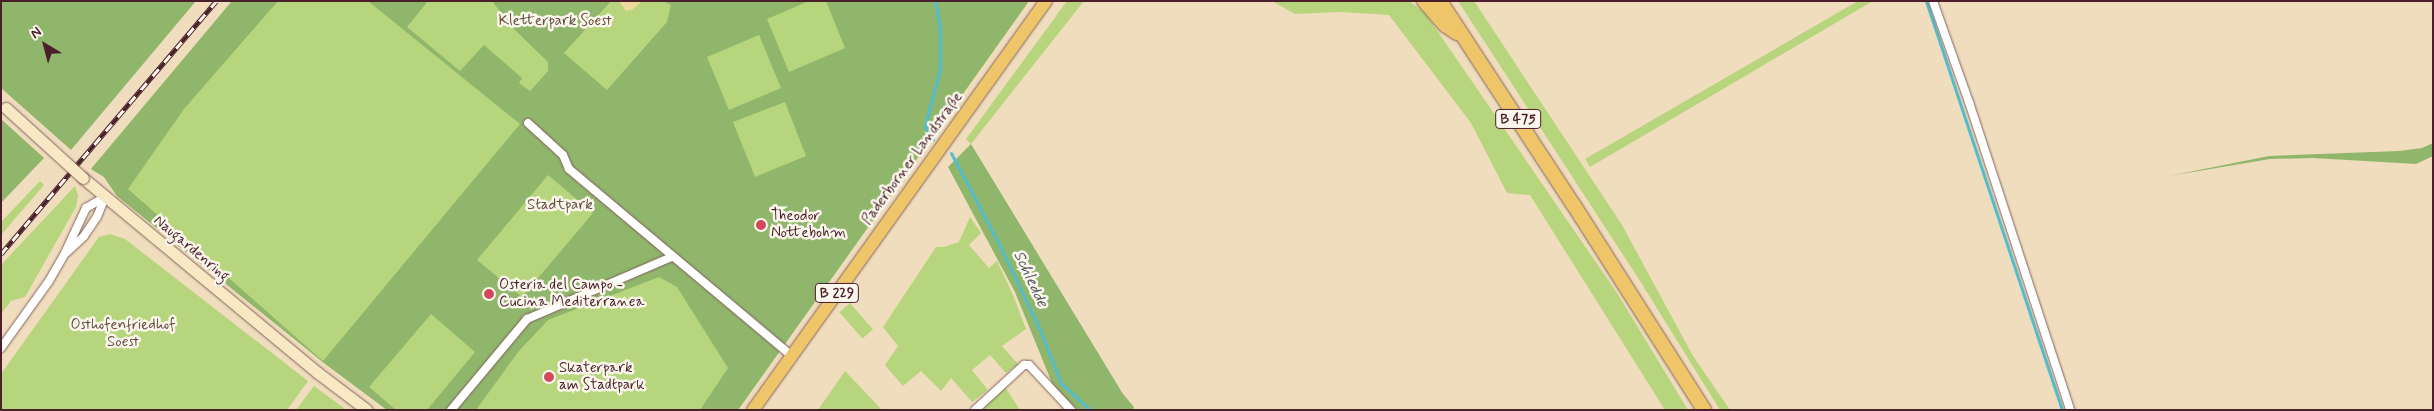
<!DOCTYPE html>
<meta charset="utf-8">
<style>
body{margin:0}
#map{position:relative;width:2434px;height:411px;overflow:hidden;background:#f0ddbd;font-family:Mynerve,sans-serif}
div>[style]{position:absolute}
[style*='--x']{left:calc(var(--x)*1px);top:calc(var(--y)*1px);width:calc(var(--w)*1px);rotate:calc(var(--a)*1deg)}
.green>*{inset:0;background:#b6d57c;transform-origin:0 0}
.forest>*{inset:0;background:#90b66c}
.sand>*{inset:0;background:#eeda9e}
.stream>*{height:3px;margin:-1.5px;padding:0 1.5px;transform-origin:1.5px;border-radius:1.5px;background:#52bdce}
.roads{filter:drop-shadow(0 0 1px #84625e) drop-shadow(0 0 1px #84625e)}
.minor>*{height:8px;margin:-4px;padding:0 4px;transform-origin:4px;border-radius:4px;background:#fff}
.secondary>*{height:11px;margin:-5.5px;padding:0 5.5px;transform-origin:5.5px;border-radius:5.5px;background:#f8e8c3}
.primary>*{height:12px;margin:-6px;padding:0 6px;transform-origin:6px;border-radius:6px;background:#eec569}
.trunk>*{height:14px;margin:-7px;padding:0 7px;transform-origin:7px;border-radius:7px;background:#eec569}
.rail>*{height:5px;margin-top:-2.5px;transform-origin:0;background:repeating-linear-gradient(90deg,#fbf7ec 0 9px,#4a1f2b 0 18px);box-sizing:border-box;border-block:1px solid #4a1f2b}
.bridges{filter:drop-shadow(0 0 1px #84625e) drop-shadow(0 0 1px #84625e)}
.secondary-bridge>*{height:11px;margin:-5.5px;padding:0 5.5px;transform-origin:5.5px;border-radius:5.5px;background:#f8e8c3}
.dots>*{width:14px;height:14px;translate:-50% -50%;box-sizing:border-box;border:2px solid #fbf7ec;border-radius:50%}
span{translate:-50% -50%;white-space:nowrap;text-align:center;line-height:1.15;-webkit-text-stroke:5px #fbf7ec;paint-order:stroke}
.shield-label span{padding:1px 4px;background:#fbf7ec;border:1px solid;border-radius:4px;-webkit-text-stroke-width:0}
.shield-label{font-size:14px;color:#4a1f2b;font-weight:700}
.park-label{font-size:15px;color:#654c3f}
.street-label{font-size:15px;color:#4a1f2b}
.poi-label{font-size:15px;color:#4a1f2b}
.left{translate:0 -50%;text-align:left}
.water-label{font-size:16px;color:#4d5664;font-style:italic}
.frame{position:absolute;inset:0;border:2px solid #4a1f2b;pointer-events:none}
.north{position:absolute;left:20px;top:20px;width:50px;height:50px;-webkit-text-stroke:4px #fbf7ec;paint-order:stroke;rotate:323deg;font-size:14px;font-weight:700;line-height:20px;text-align:center;color:#4a1f2b}
.north::after{content:'';display:block;margin:auto;width:18px;height:22px;background:#4a1f2b;clip-path:polygon(50% 0,100% 100%,50% 72%,0 100%)}
</style>
<div id="map">
<div class="green">
<i style="clip-path:polygon(232px 1px,1029px 1px,738px 410px,387px 410px,324px 363px,117px 196px,104px 177px,91px 169px)"></i>
<i style="clip-path:polygon(1067px 1px,1084px 1px,971px 144px,966px 139px)"></i>
<i style="clip-path:polygon(1272px 1px,1409px 1px,1425px 13px,1617px 293px,1688px 410px,1665px 410px,1530px 195px,1507px 193px,1471px 123px,1389px 15px,1341px 12px,1295px 14px)"></i>
<i style="clip-path:polygon(1458px 1px,1474px 1px,1622px 225px,1693px 356px,1730px 410px,1720px 410px,1640px 281px)"></i>
<i style="clip-path:polygon(1858px 1px,1873px 1px,1590px 167px,1585px 159px)"></i>
<i style="clip-path:polygon(40px 181px,44px 185px,1px 235px,1px 222px)"></i>
<i style="clip-path:polygon(75px 186px,78px 196px,76px 207px,25px 297px,11px 301px,1px 314px,1px 265px)"></i>
<i style="clip-path:polygon(970px 217px,981px 233px,969px 245px,989px 268px,997px 261px,1013px 295px,1026px 329px,1002px 346px,1018px 364px,1006px 373px,990px 355px,972px 370px,988px 390px,972px 402px,951px 378px,941px 391px,921px 371px,903px 386px,885px 365px,898px 346px,883px 327px,936px 247px,944px 247px,959px 242px)"></i>
<i style="clip-path:polygon(110px 234px,125px 239px,308px 381px,287px 410px,1px 410px,1px 374px,99px 237px)"></i>
<i style="left:850px;top:303px;width:35px;height:14px;rotate:49deg"></i>
<i style="clip-path:polygon(845px 371px,882px 410px,818px 410px)"></i>
<i style="clip-path:polygon(1004px 385px,1020px 410px,979px 410px)"></i>
<i style="clip-path:polygon(314px 386px,344px 408px,346px 410px,296px 410px)"></i>
</div>
<div class="forest">
<i style="clip-path:polygon(1px 1px,196px 1px,71px 150px,1px 88px)"></i>
<i style="clip-path:polygon(evenodd,232px 1px,278px 1px,184px 109px,128px 189px,323px 361px,520px 124px,368px 1px,428px 1px,407px 27px,460px 71px,484px 45px,522px 78px,519px 83px,530px 91px,548px 71px,548px 62px,514px 29px,492px 1px,611px 1px,564px 53px,607px 90px,667px 22px,671px 5px,663px 1px,809px 1px,767px 19px,789px 72px,845px 48px,826px 1px,1029px 1px,738px 410px,700px 410px,728px 368px,677px 287px,659px 277px,548px 320px,518px 352px,476px 410px,427px 410px,475px 352px,431px 314px,369px 387px,396px 410px,387px 410px,324px 363px,117px 196px,104px 177px,91px 169px,232px 1px,759px 35px,781px 88px,729px 110px,707px 57px,759px 35px,232px 1px,785px 102px,806px 156px,755px 177px,733px 122px,785px 102px,232px 1px,548px 175px,593px 213px,522px 297px,477px 260px,548px 175px)"></i>
<i style="clip-path:polygon(1px 119px,44px 158px,1px 203px)"></i>
<i style="clip-path:polygon(2433px 143px,2433px 156px,2416px 164px,2313px 158px,2270px 159px,2169px 176px,2269px 156px,2399px 151px,2422px 148px)"></i>
<i style="clip-path:polygon(971px 144px,1123px 394px,1134px 407px,1133px 410px,1077px 410px,1054px 388px,1015px 292px,948px 167px)"></i>
</div>
<div class="sand">
<i style="clip-path:polygon(619px 1px,642px 1px,632px 10px,626px 11px)"></i>
</div>
<div class="stream">
<i style="--x:1926;--y:1;--w:431;--a:71.6"></i>
<i style="--x:933;--y:140;--w:16;--a:-120"></i>
<i style="--x:925;--y:126;--w:59;--a:-75.3"></i>
<i style="--x:940;--y:69;--w:41;--a:-90"></i>
<i style="--x:940;--y:28;--w:27;--a:-100"></i>
<i style="--x:951;--y:153;--w:103;--a:62.2"></i>
<i style="--x:999;--y:244;--w:95;--a:64.5"></i>
<i style="--x:1040;--y:330;--w:57;--a:68.4"></i>
<i style="--x:1061;--y:383;--w:40;--a:43"></i>
</div>
<div class="roads">
<div class="minor">
<i style="--x:1933;--y:1;--w:107;--a:70.4"></i>
<i style="--x:1969;--y:102;--w:324;--a:71.8"></i>
<i style="--x:528;--y:123;--w:47;--a:42.4"></i>
<i style="--x:563;--y:155;--w:15;--a:67"></i>
<i style="--x:569;--y:169;--w:291;--a:40"></i>
<i style="--x:67;--y:252;--w:23;--a:-43"></i>
<i style="--x:84;--y:236;--w:23;--a:-56"></i>
<i style="--x:97;--y:217;--w:22;--a:-68"></i>
<i style="--x:1;--y:348;--w:82;--a:-54.4"></i>
<i style="--x:49;--y:281;--w:32;--a:-60"></i>
<i style="--x:65;--y:253;--w:50;--a:-65"></i>
<i style="--x:86;--y:208;--w:22;--a:-30"></i>
<i style="--x:451;--y:410;--w:119;--a:-50.1"></i>
<i style="--x:527;--y:319;--w:158;--a:-23.2"></i>
<i style="--x:975;--y:410;--w:67;--a:-42.6"></i>
<i style="--x:1024;--y:365;--w:5;--a:0"></i>
<i style="--x:1029;--y:365;--w:62;--a:47"></i>
</div>
<div class="secondary">
<i style="--x:83;--y:178;--w:305;--a:39.7"></i>
<i style="--x:318;--y:373;--w:61;--a:37.1"></i>
</div>
<div class="primary">
<i style="--x:753;--y:410;--w:503;--a:-54.38"></i>
</div>
<div class="trunk">
<i style="--x:1424;--y:1;--w:32;--a:49"></i>
<i style="--x:1445;--y:25;--w:14;--a:34"></i>
<i style="--x:1440;--y:1;--w:243;--a:56.8"></i>
<i style="--x:1573;--y:204;--w:244;--a:57.5"></i>
</div>
</div>
<div class="rail">
<i style="--x:1;--y:254;--w:332;--a:-49.6"></i>
</div>
<div class="bridges">
<div class="secondary-bridge">
<i style="--x:6;--y:108;--w:104;--a:42.3"></i>
</div>
</div>
<div class="dots">
<i style="left:761px;top:225px;background:#d1495b"></i>
<i style="left:489px;top:294px;background:#d1495b"></i>
<i style="left:549px;top:377px;background:#d1495b"></i>
</div>
<div class="shield-label">
<span style="left:1518px;top:119px">B 475</span>
<span style="left:837px;top:293px">B 229</span>
</div>
<div class="park-label">
<span style="left:555px;top:22px">Kletterpark Soest</span>
<span style="left:560px;top:206px">Stadtpark</span>
<span style="left:123px;top:334px">Osthofenfriedhof<br>Soest</span>
</div>
<div class="street-label">
<span style="left:913px;top:159px;rotate:-54deg">Paderborner Landstraße</span>
<span style="left:191px;top:249px;rotate:40deg">Naugardenring</span>
</div>
<div class="poi-label">
<span class="left" style="left:771px;top:225px">Theodor<br>Nottebohm</span>
<span class="left" style="left:499px;top:294px">Osteria del Campo -<br>Cucina Mediterranea</span>
<span class="left" style="left:559px;top:377px">Skaterpark<br>am Stadtpark</span>
</div>
<div class="water-label">
<span style="left:1030px;top:279px;rotate:65deg">Schledde</span>
</div>
<div class="frame"></div>
<div class="north">N</div>
</div>
